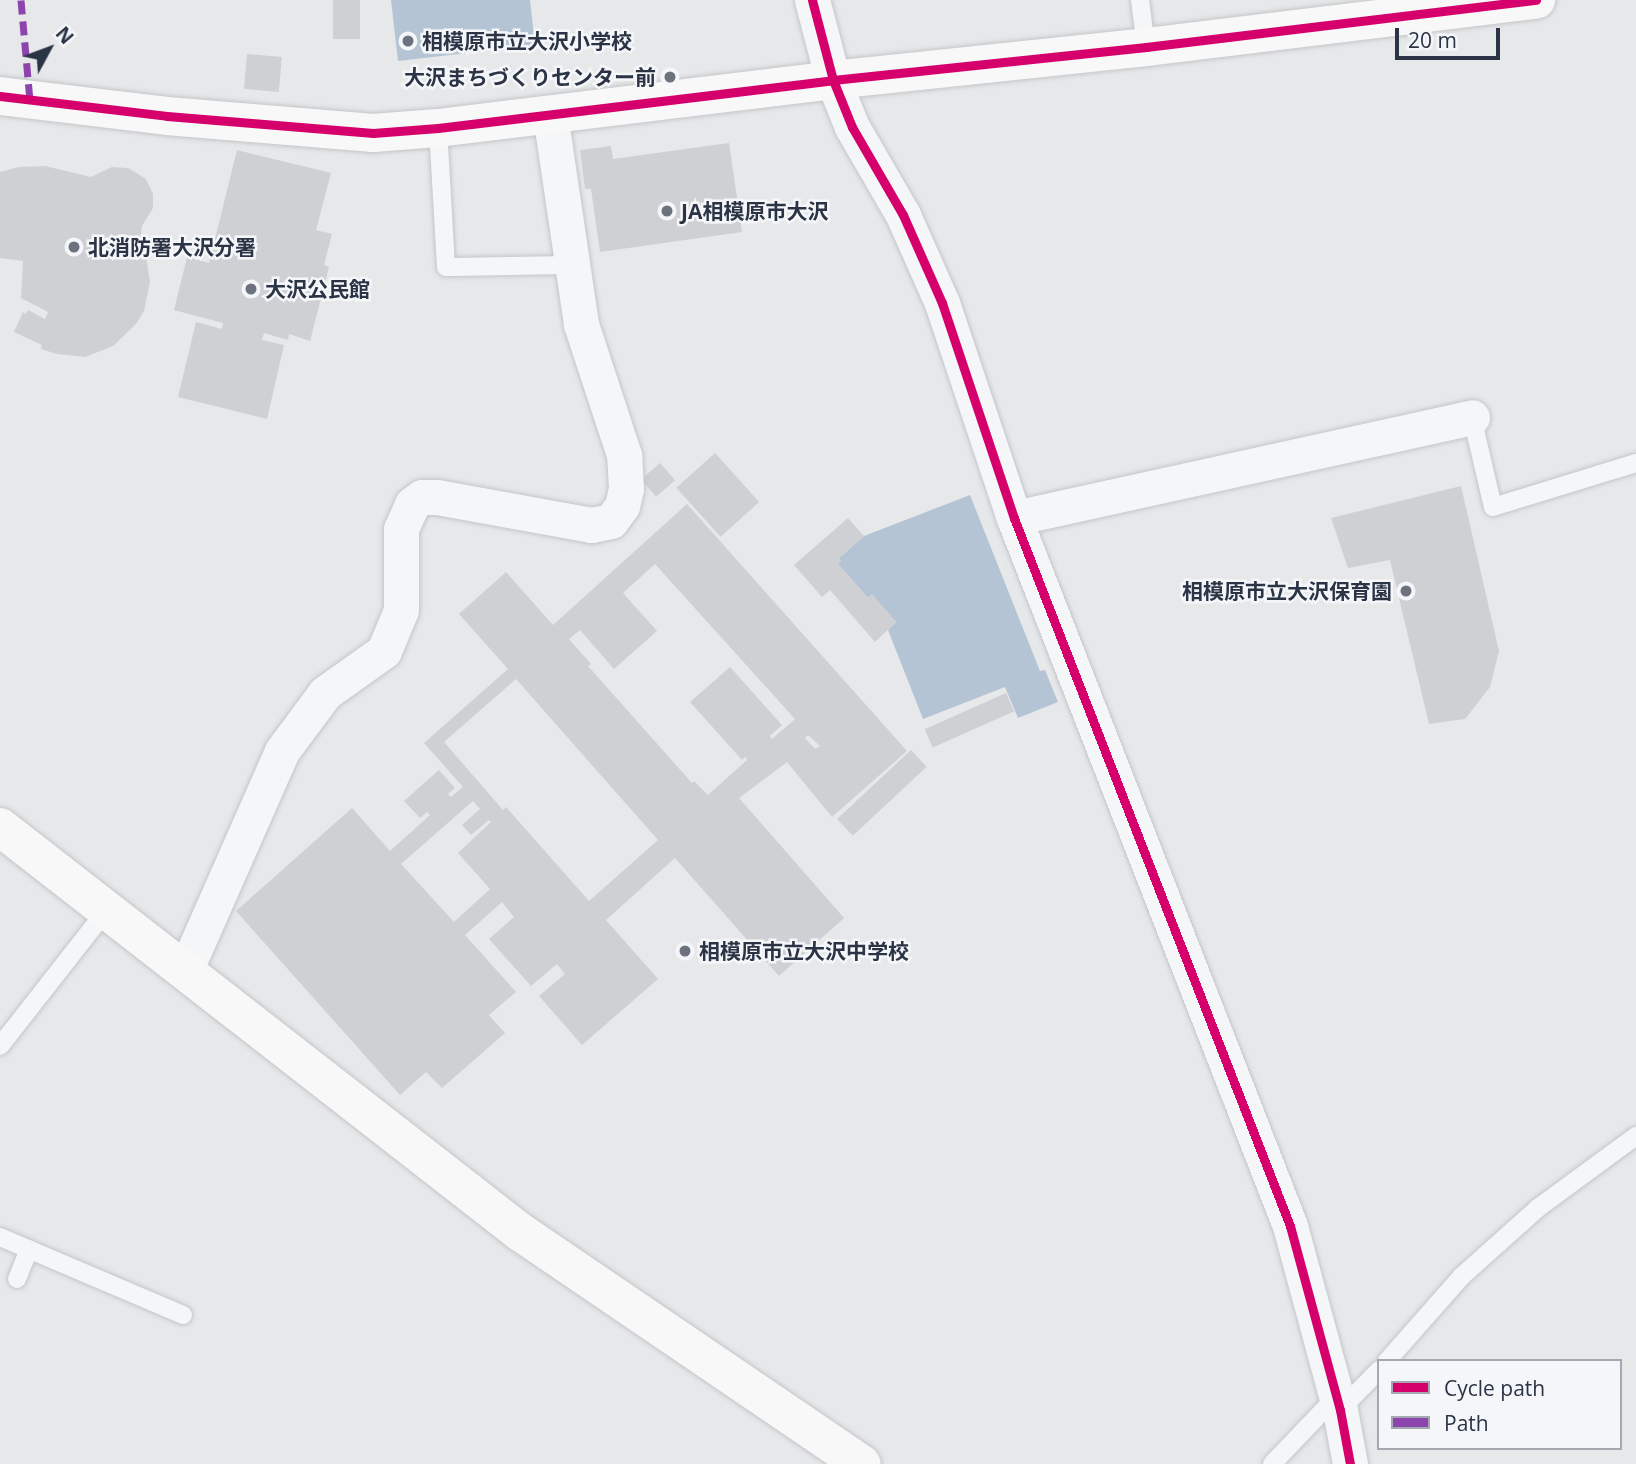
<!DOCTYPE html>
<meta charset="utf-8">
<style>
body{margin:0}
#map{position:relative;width:1636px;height:1464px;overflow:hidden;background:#e6e8ea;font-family:"Open Sans","Noto Sans JP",sans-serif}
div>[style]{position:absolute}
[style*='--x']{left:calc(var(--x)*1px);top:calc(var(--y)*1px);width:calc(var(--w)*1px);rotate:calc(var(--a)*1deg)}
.water>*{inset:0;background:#b4c4d5}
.building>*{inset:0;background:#ced0d3;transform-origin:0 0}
.roads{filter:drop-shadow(0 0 2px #c4c6c8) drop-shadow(0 0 2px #c4c6c8)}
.lane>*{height:18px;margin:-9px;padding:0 9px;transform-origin:9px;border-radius:9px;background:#f5f6f7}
.street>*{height:35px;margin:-17.5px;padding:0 17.5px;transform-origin:17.5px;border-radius:17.5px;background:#f5f6f7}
.secondary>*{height:38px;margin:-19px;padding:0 19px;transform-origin:19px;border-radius:19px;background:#f8f8f8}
.quiet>*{height:7px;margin-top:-3.5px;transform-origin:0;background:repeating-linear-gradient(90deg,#8e44ad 0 14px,transparent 0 21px)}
.cycleway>*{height:9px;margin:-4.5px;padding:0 4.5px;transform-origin:4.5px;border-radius:4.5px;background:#d6006c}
.dots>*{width:19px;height:19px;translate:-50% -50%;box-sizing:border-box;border:4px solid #f4f6f9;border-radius:50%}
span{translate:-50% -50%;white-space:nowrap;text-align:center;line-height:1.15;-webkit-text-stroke:5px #f4f6f9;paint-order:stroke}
.poi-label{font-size:21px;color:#2b3445;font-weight:700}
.left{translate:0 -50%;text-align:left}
.right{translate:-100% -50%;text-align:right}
.legend{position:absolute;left:1377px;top:1359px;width:245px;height:91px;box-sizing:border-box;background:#f4f6f9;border:2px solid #a4a8b1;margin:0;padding:9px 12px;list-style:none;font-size:21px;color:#2b3445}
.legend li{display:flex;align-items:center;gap:14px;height:35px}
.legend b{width:35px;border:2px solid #a4a8b1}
.north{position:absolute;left:14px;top:14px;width:70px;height:70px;-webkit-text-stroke:5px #f4f6f9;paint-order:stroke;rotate:49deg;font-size:19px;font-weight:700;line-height:28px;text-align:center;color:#2b3445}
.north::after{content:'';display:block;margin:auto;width:24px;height:32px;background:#2b3445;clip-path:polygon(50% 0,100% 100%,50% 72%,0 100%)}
.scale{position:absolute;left:1395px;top:28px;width:105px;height:32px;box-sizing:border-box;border:4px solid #2b3445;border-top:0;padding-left:9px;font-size:21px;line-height:24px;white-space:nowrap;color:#2b3445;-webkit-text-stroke:5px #f4f6f9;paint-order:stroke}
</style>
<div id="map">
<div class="water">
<i style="clip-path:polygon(391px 0,530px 0,535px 45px,398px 61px)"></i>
<i style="clip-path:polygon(970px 495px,1040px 671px,1045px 670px,1058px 702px,1018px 718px,1005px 687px,923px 719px,888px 630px,896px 622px,872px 595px,868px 598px,838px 564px,839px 558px,864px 536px)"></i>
</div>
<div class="building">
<i style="left:333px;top:0;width:27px;height:39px"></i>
<i style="left:247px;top:54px;width:35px;height:35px;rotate:5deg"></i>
<i style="clip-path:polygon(729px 143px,742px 232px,600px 252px,591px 189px,585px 189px,580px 150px,611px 146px,613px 159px)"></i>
<i style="clip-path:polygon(237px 150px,331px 173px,316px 230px,332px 234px,324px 265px,329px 267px,310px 341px,289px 334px,288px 340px,264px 333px,262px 340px,284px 345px,267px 419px,178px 397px,196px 322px,222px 329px,223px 323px,174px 310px,187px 257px,209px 263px)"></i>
<i style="clip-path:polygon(45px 166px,91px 177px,112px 167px,128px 168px,146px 179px,153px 194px,153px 208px,142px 226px,140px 246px,146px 256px,150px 282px,144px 311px,136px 324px,113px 346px,85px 357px,57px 354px,41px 349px,42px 345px,14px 332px,23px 312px,26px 314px,28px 310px,45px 319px,48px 312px,21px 298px,23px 261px,0 258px,0 172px,19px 167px)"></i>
<i style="left:715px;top:453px;width:66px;height:52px;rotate:48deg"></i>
<i style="left:660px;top:463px;width:23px;height:25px;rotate:49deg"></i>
<i style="clip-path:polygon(1461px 486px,1499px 651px,1490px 687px,1465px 719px,1429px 724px,1390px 560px,1348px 568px,1331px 518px)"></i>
<i style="clip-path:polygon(evenodd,687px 504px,907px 751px,832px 817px,787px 762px,739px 798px,844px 918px,779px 976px,675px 858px,606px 920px,658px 979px,582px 1045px,539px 996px,565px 974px,557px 964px,531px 986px,489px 939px,514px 917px,502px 902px,465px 935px,516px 992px,489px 1015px,505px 1033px,442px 1088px,426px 1072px,400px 1095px,236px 911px,352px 808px,390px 851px,430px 815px,427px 812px,420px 818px,404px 801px,439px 770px,455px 788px,448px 794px,451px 797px,463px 787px,424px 743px,508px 669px,459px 614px,506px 572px,553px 625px,687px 504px,655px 564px,795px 719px,772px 739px,770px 736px,782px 725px,730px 667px,690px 702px,742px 760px,745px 757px,747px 760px,708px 795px,694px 781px,692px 783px,588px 666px,591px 664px,569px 639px,580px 630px,614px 669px,657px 631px,623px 593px,655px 564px,687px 504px,516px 679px,658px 840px,589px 901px,506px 807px,503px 810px,444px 742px,516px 679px,687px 504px,808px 735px,820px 746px,815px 749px,805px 738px,808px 735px,687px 504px,473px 801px,480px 809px,462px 825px,471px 835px,489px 820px,491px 822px,458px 853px,490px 889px,454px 922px,401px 864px,473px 801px)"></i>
<i style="clip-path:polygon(848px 518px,864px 536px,839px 558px,841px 561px,838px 564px,868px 598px,872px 594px,896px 622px,875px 642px,830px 590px,822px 597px,794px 565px)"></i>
<i style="left:1006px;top:693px;width:20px;height:89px;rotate:66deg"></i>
<i style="left:911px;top:750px;width:23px;height:101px;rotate:47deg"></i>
</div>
<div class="roads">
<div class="lane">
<i style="--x:1140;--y:0;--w:47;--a:82.7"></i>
<i style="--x:438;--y:128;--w:139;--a:86.7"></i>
<i style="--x:446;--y:267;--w:128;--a:-0.9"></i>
<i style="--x:1472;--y:417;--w:92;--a:76.9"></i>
<i style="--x:1493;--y:507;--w:150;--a:-17.1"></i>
<i style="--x:0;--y:1046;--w:172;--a:-51.9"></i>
<i style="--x:0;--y:1237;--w:199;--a:23.1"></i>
<i style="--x:17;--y:1279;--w:32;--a:-68"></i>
<i style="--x:1387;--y:1361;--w:113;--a:-48.6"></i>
<i style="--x:1462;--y:1276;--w:102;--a:-41.8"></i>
<i style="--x:1538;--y:1208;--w:122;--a:-36.3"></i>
<i style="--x:1340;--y:1410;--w:56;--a:-45.7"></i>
<i style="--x:1272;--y:1464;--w:93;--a:-46.3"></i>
</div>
<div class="street">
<i style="--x:812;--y:0;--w:83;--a:75.3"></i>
<i style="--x:833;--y:80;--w:51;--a:68"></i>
<i style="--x:852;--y:127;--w:102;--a:59.9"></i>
<i style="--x:903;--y:215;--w:96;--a:66.1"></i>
<i style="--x:942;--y:303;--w:227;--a:71.5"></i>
<i style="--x:1014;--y:518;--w:760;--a:68.7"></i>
<i style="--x:1290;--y:1226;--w:191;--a:74.8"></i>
<i style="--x:1340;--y:1410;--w:55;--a:79.5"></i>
<i style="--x:1014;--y:518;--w:469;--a:-12.4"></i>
<i style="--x:185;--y:971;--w:240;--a:-66.2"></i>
<i style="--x:282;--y:751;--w:72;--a:-53.4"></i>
<i style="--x:325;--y:693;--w:72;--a:-35.4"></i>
<i style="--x:384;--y:651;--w:44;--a:-67.5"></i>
<i style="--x:401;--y:610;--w:81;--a:-90"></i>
<i style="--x:401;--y:529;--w:27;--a:-66"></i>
<i style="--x:412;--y:504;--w:12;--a:-35"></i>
<i style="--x:422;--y:497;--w:15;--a:0"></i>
<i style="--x:437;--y:497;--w:157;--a:10.3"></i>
<i style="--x:591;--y:525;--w:20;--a:-11"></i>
<i style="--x:611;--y:521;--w:19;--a:-54"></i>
<i style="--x:622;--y:506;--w:17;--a:-77"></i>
<i style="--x:626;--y:489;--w:34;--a:-93"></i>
<i style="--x:624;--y:455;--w:138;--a:-108.2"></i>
<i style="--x:581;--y:324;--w:212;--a:-98.4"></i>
</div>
<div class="secondary">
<i style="--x:0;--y:96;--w:168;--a:6.8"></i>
<i style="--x:167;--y:116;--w:207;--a:4.7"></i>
<i style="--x:373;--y:133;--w:65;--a:-4.4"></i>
<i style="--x:438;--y:128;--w:398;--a:-6.9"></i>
<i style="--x:833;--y:80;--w:315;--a:-6"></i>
<i style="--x:1146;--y:47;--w:393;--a:-6.9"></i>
<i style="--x:0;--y:827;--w:659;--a:37.91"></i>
<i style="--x:520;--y:1232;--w:413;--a:34.2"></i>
</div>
</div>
<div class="quiet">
<i style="--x:21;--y:0;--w:100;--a:84.9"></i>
</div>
<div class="cycleway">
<i style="--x:812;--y:0;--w:83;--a:75.3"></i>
<i style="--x:833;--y:80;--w:51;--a:68"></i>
<i style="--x:852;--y:127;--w:102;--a:59.9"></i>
<i style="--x:903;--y:215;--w:96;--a:66.1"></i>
<i style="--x:942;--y:303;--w:227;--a:71.5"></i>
<i style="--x:1014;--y:518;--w:760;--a:68.7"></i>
<i style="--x:1290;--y:1226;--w:191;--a:74.8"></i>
<i style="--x:1340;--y:1410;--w:55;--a:79.5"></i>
<i style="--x:0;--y:96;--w:168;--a:6.8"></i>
<i style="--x:167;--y:116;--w:207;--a:4.7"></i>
<i style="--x:373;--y:133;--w:65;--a:-4.4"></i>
<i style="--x:438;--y:128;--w:398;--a:-6.9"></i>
<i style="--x:833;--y:80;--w:315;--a:-6"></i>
<i style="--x:1146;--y:47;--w:393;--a:-6.9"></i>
</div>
<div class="dots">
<i style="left:408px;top:41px;background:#6c737f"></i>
<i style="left:670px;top:77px;background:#6c737f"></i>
<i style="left:667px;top:211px;background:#6c737f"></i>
<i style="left:74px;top:247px;background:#6c737f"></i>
<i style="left:251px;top:289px;background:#6c737f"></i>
<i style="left:1406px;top:591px;background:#6c737f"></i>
<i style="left:685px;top:951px;background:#6c737f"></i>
</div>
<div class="poi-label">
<span class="left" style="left:422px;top:41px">相模原市立大沢小学校</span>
<span class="right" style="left:656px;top:77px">大沢まちづくりセンター前</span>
<span class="left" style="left:681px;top:211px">JA相模原市大沢</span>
<span class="left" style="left:88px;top:247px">北消防署大沢分署</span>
<span class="left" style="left:265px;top:289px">大沢公民館</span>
<span class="right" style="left:1392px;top:591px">相模原市立大沢保育園</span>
<span class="left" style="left:699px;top:951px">相模原市立大沢中学校</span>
</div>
<ul class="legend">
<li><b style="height:9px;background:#d6006c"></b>Cycle path</li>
<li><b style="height:9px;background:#8e44ad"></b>Path</li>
</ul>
<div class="north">N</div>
<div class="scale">20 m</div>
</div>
